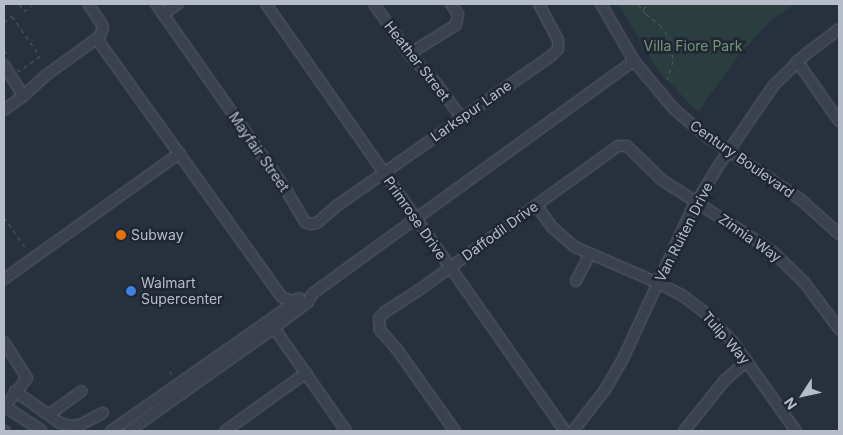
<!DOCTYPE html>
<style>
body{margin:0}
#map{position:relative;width:843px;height:435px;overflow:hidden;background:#27303d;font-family:Inter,sans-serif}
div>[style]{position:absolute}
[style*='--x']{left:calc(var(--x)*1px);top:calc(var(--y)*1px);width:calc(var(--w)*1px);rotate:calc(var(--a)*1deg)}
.green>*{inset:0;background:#2a3d3f}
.path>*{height:1px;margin-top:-0.5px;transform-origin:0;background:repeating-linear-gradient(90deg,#495a5d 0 4px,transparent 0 8px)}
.roads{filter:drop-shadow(0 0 1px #59606b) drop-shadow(0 0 1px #59606b)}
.minor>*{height:10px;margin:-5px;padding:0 5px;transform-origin:5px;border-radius:5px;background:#3b424d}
.dots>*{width:14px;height:14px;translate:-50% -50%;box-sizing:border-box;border:2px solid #202733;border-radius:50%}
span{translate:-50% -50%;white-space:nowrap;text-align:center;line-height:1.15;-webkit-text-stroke:5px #202733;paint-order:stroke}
.park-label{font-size:14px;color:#71977a}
.street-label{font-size:14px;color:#b7bdc8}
.poi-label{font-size:14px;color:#b7bdc8}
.left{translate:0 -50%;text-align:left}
.frame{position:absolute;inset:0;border:5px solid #b7bdc8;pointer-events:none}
.north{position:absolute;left:778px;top:370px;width:50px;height:50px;-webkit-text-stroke:4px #202733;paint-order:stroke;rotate:235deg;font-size:14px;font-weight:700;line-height:20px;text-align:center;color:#b7bdc8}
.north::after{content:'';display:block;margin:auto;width:18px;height:22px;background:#b7bdc8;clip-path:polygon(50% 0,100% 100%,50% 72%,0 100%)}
</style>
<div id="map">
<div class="green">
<i style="clip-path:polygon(618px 4px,795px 4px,770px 21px,739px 55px,698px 112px,658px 71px)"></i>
</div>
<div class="path">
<i style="--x:19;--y:4;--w:9;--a:54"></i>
<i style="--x:24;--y:11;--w:9;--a:-32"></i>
<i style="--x:638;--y:4;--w:13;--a:51"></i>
<i style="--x:646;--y:14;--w:18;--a:38"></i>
<i style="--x:660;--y:25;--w:17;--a:54"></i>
<i style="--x:670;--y:39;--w:22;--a:82"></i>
<i style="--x:673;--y:61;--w:22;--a:108"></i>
<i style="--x:643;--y:10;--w:7;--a:-56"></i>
<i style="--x:4;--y:22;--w:10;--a:-37"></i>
<i style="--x:12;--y:16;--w:49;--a:55"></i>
<i style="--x:40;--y:56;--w:26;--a:144"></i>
<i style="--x:19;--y:71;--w:3;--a:-135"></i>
<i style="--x:4;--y:50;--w:9;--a:54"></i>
<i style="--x:4;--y:217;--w:40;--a:55.1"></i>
<i style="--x:170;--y:371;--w:5;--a:68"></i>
</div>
<div class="roads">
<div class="minor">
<i style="--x:156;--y:4;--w:227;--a:55"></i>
<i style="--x:286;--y:190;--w:37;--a:59"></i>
<i style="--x:305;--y:222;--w:5;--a:22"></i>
<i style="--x:310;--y:224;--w:7;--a:-8"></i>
<i style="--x:317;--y:223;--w:28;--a:-41"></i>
<i style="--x:338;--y:205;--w:261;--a:-35"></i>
<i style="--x:552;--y:55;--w:8;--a:-45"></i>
<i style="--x:558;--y:49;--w:9;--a:-90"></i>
<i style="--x:558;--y:40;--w:41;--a:-117.8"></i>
<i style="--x:266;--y:4;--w:521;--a:55"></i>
<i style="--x:374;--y:4;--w:61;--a:55"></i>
<i style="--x:409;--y:54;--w:40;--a:47"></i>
<i style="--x:436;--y:83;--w:42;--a:53.7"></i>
<i style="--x:601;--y:4;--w:66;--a:59.9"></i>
<i style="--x:634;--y:61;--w:62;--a:50.2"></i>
<i style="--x:674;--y:109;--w:42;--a:40.2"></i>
<i style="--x:706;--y:136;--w:113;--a:33.8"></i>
<i style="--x:800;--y:199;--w:52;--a:41.9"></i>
<i style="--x:163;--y:14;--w:18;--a:-34"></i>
<i style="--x:97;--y:39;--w:317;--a:54.4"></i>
<i style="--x:282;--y:297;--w:10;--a:24"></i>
<i style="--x:291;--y:301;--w:9;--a:-18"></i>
<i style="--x:409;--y:54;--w:55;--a:-31.7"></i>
<i style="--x:456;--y:25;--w:11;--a:-80"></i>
<i style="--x:458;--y:14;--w:12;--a:-125"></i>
<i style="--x:797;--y:61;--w:73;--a:55"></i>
<i style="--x:4;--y:65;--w:36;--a:58"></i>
<i style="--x:4;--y:110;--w:24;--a:-36"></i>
<i style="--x:23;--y:96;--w:30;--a:-42"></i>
<i style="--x:45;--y:76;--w:68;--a:-36"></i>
<i style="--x:100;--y:36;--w:9;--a:-69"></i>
<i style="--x:103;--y:28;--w:5;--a:-112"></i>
<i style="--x:101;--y:23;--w:23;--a:-124"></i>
<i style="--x:536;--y:205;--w:29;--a:54"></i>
<i style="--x:553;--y:228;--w:29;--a:41"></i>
<i style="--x:575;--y:247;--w:90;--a:23.4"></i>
<i style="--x:658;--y:283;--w:28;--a:27"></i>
<i style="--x:683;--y:296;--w:25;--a:37"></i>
<i style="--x:703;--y:311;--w:43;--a:45.9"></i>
<i style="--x:733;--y:342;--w:109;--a:54.7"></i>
<i style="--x:4;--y:279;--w:216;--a:-35.6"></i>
<i style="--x:576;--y:281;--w:29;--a:-63"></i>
<i style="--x:274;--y:328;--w:126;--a:55"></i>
<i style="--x:4;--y:342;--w:43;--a:57.4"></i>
<i style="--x:27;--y:378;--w:37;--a:128"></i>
<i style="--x:15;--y:391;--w:55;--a:35.4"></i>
<i style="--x:60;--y:423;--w:11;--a:15"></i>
<i style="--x:71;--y:426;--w:9;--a:-6"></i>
<i style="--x:80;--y:425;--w:26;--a:-28"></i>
<i style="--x:4;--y:406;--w:45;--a:33.3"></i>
<i style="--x:50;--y:414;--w:39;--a:-36"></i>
<i style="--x:4;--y:431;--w:1;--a:0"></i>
<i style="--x:111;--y:431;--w:228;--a:-35"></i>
<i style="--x:129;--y:431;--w:169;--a:-35.4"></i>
<i style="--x:267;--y:333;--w:51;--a:-37.1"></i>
<i style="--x:308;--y:302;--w:9;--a:-63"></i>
<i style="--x:312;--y:294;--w:32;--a:-36"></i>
<i style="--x:338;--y:275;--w:365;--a:-35.9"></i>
<i style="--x:225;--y:431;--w:100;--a:-35.6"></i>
<i style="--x:455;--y:431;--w:102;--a:-125.4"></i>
<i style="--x:396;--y:348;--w:24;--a:-132"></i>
<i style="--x:380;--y:330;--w:12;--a:-95"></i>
<i style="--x:379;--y:318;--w:8;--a:-45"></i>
<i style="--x:385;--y:312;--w:40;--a:-32.9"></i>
<i style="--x:419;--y:290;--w:246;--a:-35.9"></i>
<i style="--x:618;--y:146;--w:9;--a:0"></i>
<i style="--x:627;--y:146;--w:49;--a:44.2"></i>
<i style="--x:662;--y:180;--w:131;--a:32.8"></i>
<i style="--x:772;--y:251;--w:45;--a:44.1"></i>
<i style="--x:804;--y:282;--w:59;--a:53.3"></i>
<i style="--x:573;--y:431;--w:52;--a:-52"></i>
<i style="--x:605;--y:390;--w:34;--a:-60"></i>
<i style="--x:622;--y:361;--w:167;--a:-65.3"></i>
<i style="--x:692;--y:209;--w:55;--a:-58.3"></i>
<i style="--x:721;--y:162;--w:93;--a:-55.5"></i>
<i style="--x:774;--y:85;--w:45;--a:-44.1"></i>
<i style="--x:806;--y:54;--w:41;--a:-37.1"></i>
<i style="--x:684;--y:431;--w:65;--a:-51.2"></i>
<i style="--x:725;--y:380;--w:29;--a:-41"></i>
</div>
</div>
<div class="dots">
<i style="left:121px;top:235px;background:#e8710a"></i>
<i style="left:131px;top:291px;background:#3f7fe0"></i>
</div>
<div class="park-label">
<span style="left:693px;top:46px">Villa Fiore Park</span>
</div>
<div class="street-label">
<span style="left:417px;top:61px;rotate:52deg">Heather Street</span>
<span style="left:471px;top:111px;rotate:-35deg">Larkspur Lane</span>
<span style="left:259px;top:152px;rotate:55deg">Mayfair Street</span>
<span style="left:742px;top:159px;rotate:35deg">Century Boulevard</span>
<span style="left:415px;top:218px;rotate:55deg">Primrose Drive</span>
<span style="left:500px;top:231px;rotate:-36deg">Daffodil Drive</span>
<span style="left:684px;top:232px;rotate:-63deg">Van Ruiten Drive</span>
<span style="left:750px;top:238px;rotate:35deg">Zinnia Way</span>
<span style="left:726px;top:338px;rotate:49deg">Tulip Way</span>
</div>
<div class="poi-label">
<span class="left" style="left:131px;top:235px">Subway</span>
<span class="left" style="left:141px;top:291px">Walmart<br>Supercenter</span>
</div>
<div class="frame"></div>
<div class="north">N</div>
</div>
